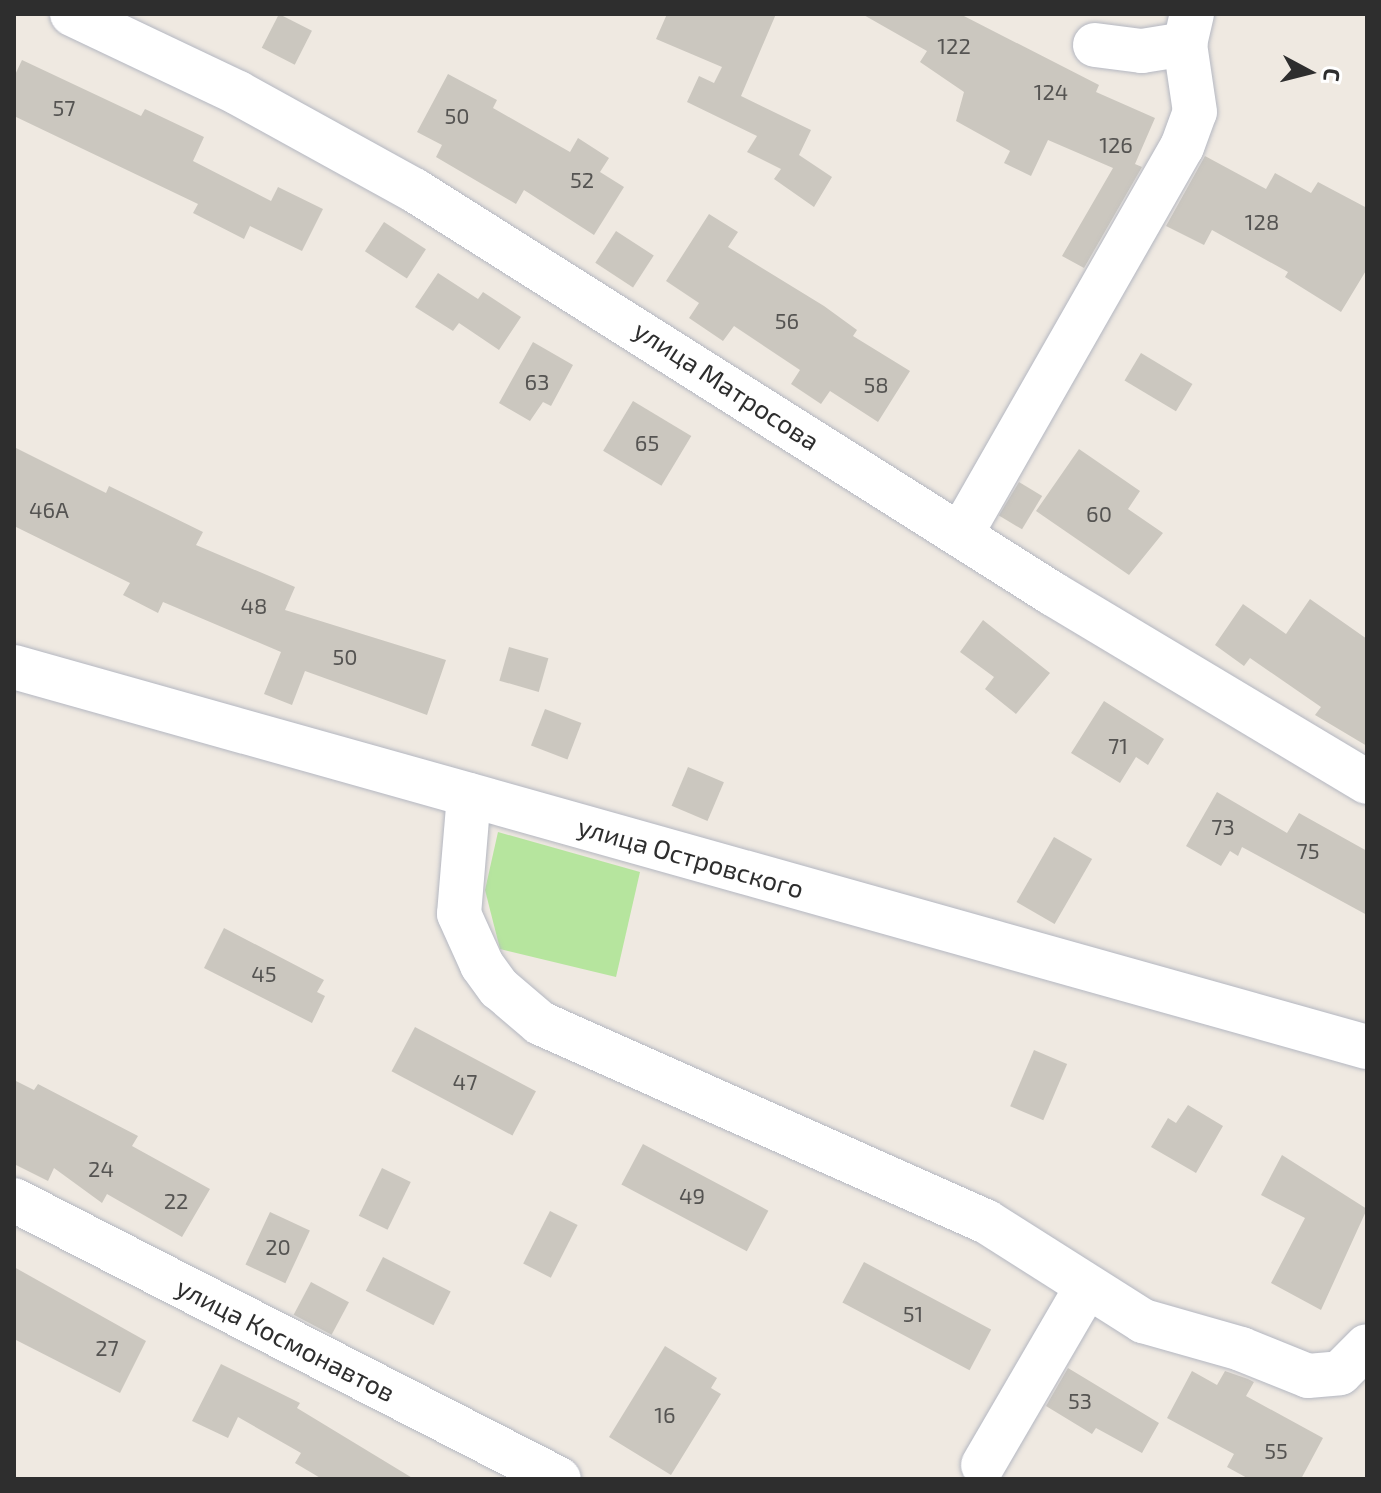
<!DOCTYPE html>
<meta charset="utf-8">
<style>
body{margin:0}
#map{position:relative;width:1381px;height:1493px;overflow:hidden;background:#efe9e1;font-family:"Exo 2",sans-serif}
div>[style]{position:absolute}
[style*='--x']{left:calc(var(--x)*1px);top:calc(var(--y)*1px);width:calc(var(--w)*1px);rotate:calc(var(--a)*1deg)}
.green>*{inset:0;background:#b6e59e}
.building>*{inset:0;background:#cbc7bf;transform-origin:0 0}
.roads{filter:drop-shadow(0 0 2px #b4b7c1) drop-shadow(0 0 2px #b4b7c1)}
.minor>*{height:44px;margin:-22px;padding:0 22px;transform-origin:22px;border-radius:22px;background:#fff}
span{translate:-50% -50%;white-space:nowrap;text-align:center;line-height:1.15;-webkit-text-stroke:6px #fff;paint-order:stroke}
.number-label{font-size:22px;color:#555452}
.number-label span{-webkit-text-stroke-width:0}
.street-label{font-size:26px;color:#2e2e2e}
.frame{position:absolute;inset:0;border:16px solid #2e2e2e;pointer-events:none}
.north{position:absolute;left:1269px;top:32px;width:80px;height:80px;-webkit-text-stroke:6px #fff;paint-order:stroke;rotate:97deg;font-size:22px;font-weight:700;line-height:32px;text-align:center;color:#2e2e2e}
.north::after{content:'';display:block;margin:auto;width:28px;height:36px;background:#2e2e2e;clip-path:polygon(50% 0,100% 100%,50% 72%,0 100%)}
</style>
<div id="map">
<div class="green">
<i style="clip-path:polygon(498px 832px,640px 872px,616px 977px,500px 949px,485px 890px)"></i>
</div>
<div class="building">
<i style="left:279px;top:14px;width:37px;height:38px;rotate:27deg"></i>
<i style="clip-path:polygon(667px 14px,776px 14px,741px 96px,811px 130px,799px 155px,832px 177px,814px 207px,774px 179px,781px 169px,747px 152px,757px 136px,687px 102px,699px 76px,714px 83px,722px 67px,656px 39px)"></i>
<i style="clip-path:polygon(862px 14px,960px 14px,1099px 85px,1096px 92px,1155px 118px,1135px 164px,1142px 167px,1084px 268px,1062px 256px,1113px 168px,1048px 140px,1031px 176px,1004px 163px,1010px 151px,956px 121px,964px 92px,920px 62px,927px 51px)"></i>
<i style="clip-path:polygon(22px 60px,141px 116px,145px 109px,204px 137px,193px 161px,271px 201px,278px 187px,323px 209px,302px 251px,250px 226px,244px 239px,193px 213px,198px 204px,14px 116px,14px 77px)"></i>
<i style="clip-path:polygon(448px 74px,497px 100px,493px 108px,570px 152px,578px 138px,609px 158px,600px 172px,624px 187px,594px 235px,524px 190px,516px 204px,436px 157px,442px 145px,417px 132px)"></i>
<i style="clip-path:polygon(1205px 156px,1266px 189px,1275px 173px,1311px 193px,1318px 182px,1367px 208px,1367px 269px,1341px 312px,1285px 277px,1288px 272px,1212px 230px,1204px 245px,1166px 226px)"></i>
<i style="clip-path:polygon(709px 214px,738px 232px,728px 247px,824px 306px,857px 330px,853px 336px,910px 371px,878px 422px,830px 391px,821px 404px,791px 384px,800px 370px,734px 326px,723px 341px,689px 318px,699px 303px,666px 281px)"></i>
<i style="left:384px;top:222px;width:50px;height:35px;rotate:33deg"></i>
<i style="left:616px;top:231px;width:45px;height:38px;rotate:33deg"></i>
<i style="clip-path:polygon(438px 273px,478px 299px,483px 292px,521px 317px,499px 350px,459px 323px,453px 331px,415px 307px)"></i>
<i style="clip-path:polygon(533px 342px,573px 365px,551px 406px,543px 402px,530px 421px,499px 403px)"></i>
<i style="left:1141px;top:353px;width:60px;height:32px;rotate:31deg"></i>
<i style="left:633px;top:401px;width:68px;height:58px;rotate:31deg"></i>
<i style="clip-path:polygon(14px 447px,106px 493px,109px 486px,203px 532px,196px 545px,295px 587px,285px 610px,446px 660px,427px 715px,305px 671px,292px 705px,264px 694px,281px 652px,163px 602px,158px 613px,123px 595px,130px 583px,14px 526px)"></i>
<i style="clip-path:polygon(1079px 449px,1140px 491px,1128px 509px,1163px 533px,1129px 575px,1036px 511px)"></i>
<i style="left:1019px;top:482px;width:27px;height:39px;rotate:31deg"></i>
<i style="clip-path:polygon(1310px 599px,1367px 639px,1367px 746px,1315px 715px,1321px 707px,1250px 658px,1244px 666px,1215px 645px,1243px 604px,1286px 634px)"></i>
<i style="clip-path:polygon(983px 620px,1050px 673px,1016px 714px,985px 689px,994px 677px,960px 652px)"></i>
<i style="left:509px;top:647px;width:41px;height:35px;rotate:16deg"></i>
<i style="clip-path:polygon(1104px 701px,1164px 739px,1148px 765px,1136px 757px,1120px 783px,1071px 753px)"></i>
<i style="left:545px;top:709px;width:39px;height:39px;rotate:21deg"></i>
<i style="left:688px;top:767px;width:39px;height:42px;rotate:23deg"></i>
<i style="clip-path:polygon(1217px 792px,1287px 833px,1299px 813px,1367px 851px,1367px 915px,1242px 847px,1238px 856px,1230px 851px,1221px 866px,1186px 846px)"></i>
<i style="left:1054px;top:837px;width:44px;height:75px;rotate:30deg"></i>
<i style="clip-path:polygon(224px 928px,324px 980px,317px 992px,325px 996px,312px 1023px,204px 968px)"></i>
<i style="left:415px;top:1027px;width:137px;height:50px;rotate:28deg"></i>
<i style="left:1034px;top:1050px;width:36px;height:61px;rotate:23deg"></i>
<i style="clip-path:polygon(14px 1080px,34px 1090px,38px 1084px,138px 1136px,132px 1146px,210px 1189px,182px 1237px,107px 1194px,102px 1203px,54px 1168px,48px 1181px,14px 1164px)"></i>
<i style="clip-path:polygon(1188px 1105px,1223px 1126px,1196px 1173px,1151px 1147px,1168px 1118px,1176px 1123px)"></i>
<i style="left:643px;top:1144px;width:142px;height:46px;rotate:28deg"></i>
<i style="clip-path:polygon(1282px 1155px,1367px 1209px,1321px 1310px,1271px 1283px,1305px 1218px,1261px 1195px)"></i>
<i style="left:382px;top:1168px;width:32px;height:53px;rotate:26deg"></i>
<i style="left:550px;top:1211px;width:31px;height:59px;rotate:27deg"></i>
<i style="left:270px;top:1212px;width:44px;height:58px;rotate:25deg"></i>
<i style="left:383px;top:1257px;width:76px;height:38px;rotate:27deg"></i>
<i style="left:864px;top:1262px;width:144px;height:46px;rotate:28deg"></i>
<i style="clip-path:polygon(14px 1267px,146px 1341px,120px 1393px,14px 1339px)"></i>
<i style="left:311px;top:1282px;width:43px;height:37px;rotate:28deg"></i>
<i style="clip-path:polygon(665px 1346px,717px 1378px,711px 1388px,721px 1394px,671px 1475px,609px 1437px)"></i>
<i style="clip-path:polygon(221px 1364px,300px 1403px,297px 1408px,414px 1479px,322px 1479px,295px 1463px,301px 1453px,238px 1417px,228px 1438px,192px 1421px)"></i>
<i style="clip-path:polygon(1068px 1368px,1159px 1423px,1142px 1453px,1096px 1428px,1092px 1434px,1046px 1406px)"></i>
<i style="clip-path:polygon(1192px 1371px,1217px 1385px,1225px 1371px,1248px 1379px,1254px 1382px,1246px 1396px,1323px 1438px,1301px 1479px,1249px 1479px,1227px 1467px,1234px 1454px,1167px 1418px)"></i>
</div>
<div class="roads">
<div class="minor">
<i style="--x:72;--y:14;--w:184;--a:25.4"></i>
<i style="--x:238;--y:93;--w:201;--a:28.9"></i>
<i style="--x:414;--y:190;--w:756;--a:32.3"></i>
<i style="--x:1053;--y:594;--w:366;--a:30.9"></i>
<i style="--x:1095;--y:45;--w:47;--a:7.3"></i>
<i style="--x:1142;--y:51;--w:44;--a:-9.2"></i>
<i style="--x:961;--y:534;--w:446;--a:-60.3"></i>
<i style="--x:1182;--y:147;--w:37;--a:-70"></i>
<i style="--x:1195;--y:112;--w:69;--a:-98.4"></i>
<i style="--x:1185;--y:44;--w:31;--a:-77"></i>
<i style="--x:14;--y:667;--w:1405;--a:15.69"></i>
<i style="--x:469;--y:795;--w:119;--a:94.8"></i>
<i style="--x:459;--y:914;--w:56;--a:65.7"></i>
<i style="--x:482;--y:965;--w:29;--a:54"></i>
<i style="--x:499;--y:988;--w:54;--a:40.5"></i>
<i style="--x:540;--y:1023;--w:489;--a:24"></i>
<i style="--x:987;--y:1222;--w:185;--a:32.4"></i>
<i style="--x:1143;--y:1321;--w:102;--a:15.9"></i>
<i style="--x:1241;--y:1349;--w:72;--a:21.9"></i>
<i style="--x:1308;--y:1376;--w:32;--a:-5"></i>
<i style="--x:1340;--y:1373;--w:38;--a:-45"></i>
<i style="--x:14;--y:1200;--w:612;--a:27.11"></i>
<i style="--x:983;--y:1465;--w:205;--a:-59.8"></i>
</div>
</div>
<div class="number-label">
<span style="left:954px;top:46px">122</span>
<span style="left:1051px;top:92px">124</span>
<span style="left:64px;top:108px">57</span>
<span style="left:457px;top:116px">50</span>
<span style="left:1116px;top:145px">126</span>
<span style="left:582px;top:180px">52</span>
<span style="left:1262px;top:222px">128</span>
<span style="left:787px;top:321px">56</span>
<span style="left:537px;top:382px">63</span>
<span style="left:876px;top:385px">58</span>
<span style="left:647px;top:443px">65</span>
<span style="left:49px;top:510px">46А</span>
<span style="left:1099px;top:514px">60</span>
<span style="left:254px;top:606px">48</span>
<span style="left:345px;top:657px">50</span>
<span style="left:1118px;top:746px">71</span>
<span style="left:1223px;top:827px">73</span>
<span style="left:1308px;top:851px">75</span>
<span style="left:264px;top:974px">45</span>
<span style="left:465px;top:1082px">47</span>
<span style="left:101px;top:1169px">24</span>
<span style="left:692px;top:1196px">49</span>
<span style="left:176px;top:1201px">22</span>
<span style="left:278px;top:1247px">20</span>
<span style="left:913px;top:1314px">51</span>
<span style="left:107px;top:1348px">27</span>
<span style="left:1080px;top:1401px">53</span>
<span style="left:665px;top:1415px">16</span>
<span style="left:1276px;top:1451px">55</span>
</div>
<div class="street-label">
<span style="left:727px;top:385px;rotate:33deg">улица Матросова</span>
<span style="left:691px;top:857px;rotate:16deg">улица Островского</span>
<span style="left:286px;top:1339px;rotate:27deg">улица Космонавтов</span>
</div>
<div class="frame"></div>
<div class="north">С</div>
</div>
